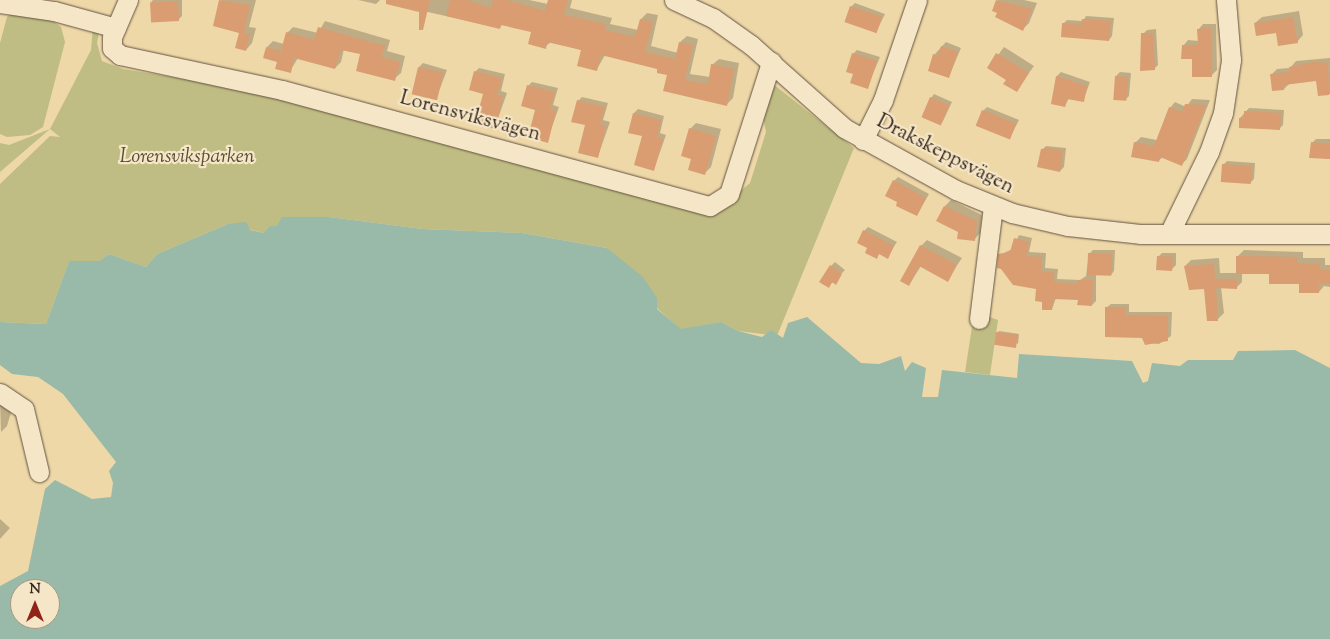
<!DOCTYPE html>
<meta charset="utf-8">
<style>
body{margin:0}
#map{position:relative;width:1330px;height:639px;overflow:hidden;background:#eed8a8;font-family:"Sorts Mill Goudy",serif}
div>[style]{position:absolute}
[style*='--x']{left:calc(var(--x)*1px);top:calc(var(--y)*1px);width:calc(var(--w)*1px);rotate:calc(var(--a)*1deg)}
.green>*{inset:0;background:#bfbd83}
.water>*{inset:0;background:#99baa8}
.shadow>*{inset:0;background:#0003}
.building>*{inset:0;background:#da9c71;transform-origin:0 0}
.roads{filter:drop-shadow(0 0 1px #635240) drop-shadow(0 0 1px #635240)}
.minor>*{height:19px;margin:-9.5px;padding:0 9.5px;transform-origin:9.5px;border-radius:9.5px;background:#f4e6c6}
span{translate:-50% -50%;white-space:nowrap;text-align:center;line-height:1.15;-webkit-text-stroke:4.5px #f4e6c6;paint-order:stroke}
.street-label{font-size:20px;color:#35261e}
.park-label{font-size:20px;color:#584c37;font-style:italic}
.north{position:absolute;left:10px;top:579px;width:50px;height:50px;box-sizing:border-box;background:#f4e6c6;border:1px solid #a89983;border-radius:50%;rotate:0deg;font-size:14px;font-weight:700;line-height:20px;text-align:center;color:#35261e}
.north::after{content:'';display:block;margin:auto;width:18px;height:22px;background:#8f2418;clip-path:polygon(50% 0,100% 100%,50% 72%,0 100%)}
</style>
<div id="map">
<div class="green">
<i style="clip-path:polygon(13px 12px,53px 21px,61px 27px,65px 42px,43px 127px,30px 135px,7px 137px,0 134px,0 43px,7px 17px)"></i>
<i style="clip-path:polygon(93px 26px,100px 28px,97px 43px,102px 61px,123px 69px,258px 91px,710px 216px,750px 183px,766px 132px,763px 117px,773px 84px,854px 148px,777px 336px,738px 331px,721px 322px,681px 330px,657px 308px,607px 248px,522px 233px,423px 229px,329px 217px,277px 226px,264px 233px,228px 224px,157px 254px,146px 267px,109px 254px,99px 261px,69px 261px,46px 324px,0 322px,0 184px,50px 136px,60px 137px,50px 129px,0 172px,0 143px,9px 145px,50px 129px,91px 50px)"></i>
<i style="clip-path:polygon(991px 205px,981px 314px,998px 320px,990px 375px,965px 372px)"></i>
</div>
<div class="water">
<i style="clip-path:polygon(evenodd,282px 217px,329px 217px,423px 229px,522px 233px,607px 248px,643px 277px,657px 298px,657px 309px,681px 329px,721px 322px,738px 331px,762px 337px,771px 330px,783px 338px,788px 323px,807px 317px,861px 363px,879px 364px,901px 356px,905px 371px,912px 362px,926px 368px,922px 397px,938px 397px,942px 370px,1017px 378px,1019px 354px,1132px 361px,1143px 383px,1148px 381px,1152px 363px,1180px 366px,1188px 360px,1233px 360px,1238px 351px,1295px 350px,1330px 368px,1330px 639px,0 639px,0 586px,28px 571px,45px 489px,55px 480px,92px 499px,111px 497px,113px 483px,109px 471px,116px 462px,63px 394px,38px 377px,12px 374px,0 365px,0 322px,46px 324px,69px 261px,99px 261px,109px 254px,146px 267px,157px 254px,228px 224px,246px 222px,250px 230px,264px 233px,270px 226px,277px 226px,282px 217px,20px 589px,50px 589px,50px 619px,20px 619px,20px 589px)"></i>
</div>
<div class="shadow">
<i style="clip-path:polygon(153px 0,182px 0,182px 16px,178px 20px,151px 2px)"></i>
<i style="clip-path:polygon(221px 0,256px 0,249px 27px,256px 28px,252px 43px,246px 50px,240px 32px)"></i>
<i style="clip-path:polygon(358px 0,380px 0,376px 4px)"></i>
<i style="clip-path:polygon(402px 0,529px 0,548px 4px,549px 0,572px 0,570px 8px,612px 18px,610px 24px,638px 30px,641px 19px,647px 13px,658px 15px,651px 46px,678px 53px,680px 42px,687px 36px,698px 39px,690px 74px,710px 77px,712px 65px,719px 59px,739px 63px,733px 98px,727px 104px,659px 69px,605px 55px,597px 69px,582px 50px,551px 42px,545px 47px,532px 31px,503px 24px,499px 28px,401px 6px)"></i>
<i style="clip-path:polygon(998px 0,1024px 0,1037px 3px,1029px 23px,1023px 29px,998px 13px)"></i>
<i style="clip-path:polygon(855px 3px,885px 14px,876px 32px,851px 7px)"></i>
<i style="clip-path:polygon(1299px 11px,1303px 35px,1297px 42px,1255px 23px,1262px 17px)"></i>
<i style="clip-path:polygon(1086px 16px,1114px 18px,1112px 36px,1109px 40px,1063px 24px,1067px 20px,1083px 21px)"></i>
<i style="clip-path:polygon(325px 21px,390px 40px,387px 51px,405px 56px,401px 73px,394px 79px,361px 53px,344px 49px,341px 62px,335px 68px,298px 58px,290px 71px,267px 47px,273px 41px,284px 44px,287px 33px,293px 27px,318px 33px)"></i>
<i style="clip-path:polygon(1203px 24px,1216px 24px,1217px 70px,1211px 76px,1183px 46px,1188px 40px,1199px 41px,1198px 30px)"></i>
<i style="clip-path:polygon(1156px 29px,1158px 65px,1154px 69px,1143px 34px,1147px 30px)"></i>
<i style="clip-path:polygon(946px 42px,961px 48px,949px 76px,934px 55px)"></i>
<i style="clip-path:polygon(1004px 47px,1034px 66px,1016px 91px,1008px 79px,989px 67px)"></i>
<i style="clip-path:polygon(857px 50px,880px 57px,867px 88px,854px 73px,853px 54px)"></i>
<i style="clip-path:polygon(1330px 58px,1330px 94px,1319px 95px,1317px 80px,1290px 83px,1284px 89px,1271px 75px,1277px 69px,1290px 68px,1296px 61px)"></i>
<i style="clip-path:polygon(423px 63px,447px 70px,436px 99px,419px 67px)"></i>
<i style="clip-path:polygon(479px 68px,505px 74px,501px 91px,507px 93px,495px 127px,475px 72px)"></i>
<i style="clip-path:polygon(1061px 72px,1090px 82px,1083px 101px,1069px 98px,1065px 106px,1052px 103px,1057px 76px)"></i>
<i style="clip-path:polygon(1120px 72px,1131px 73px,1129px 96px,1125px 100px,1116px 76px)"></i>
<i style="clip-path:polygon(532px 82px,558px 88px,553px 105px,559px 107px,547px 141px,528px 86px)"></i>
<i style="clip-path:polygon(934px 94px,952px 102px,942px 123px,931px 98px)"></i>
<i style="clip-path:polygon(582px 97px,608px 103px,603px 120px,610px 122px,598px 156px,578px 101px)"></i>
<i style="clip-path:polygon(1192px 99px,1210px 100px,1187px 159px,1182px 164px,1163px 157px,1158px 161px,1135px 143px,1141px 137px,1157px 140px,1170px 108px,1175px 102px,1186px 107px)"></i>
<i style="clip-path:polygon(987px 107px,1019px 120px,1009px 139px,983px 111px)"></i>
<i style="clip-path:polygon(1249px 108px,1284px 110px,1283px 125px,1279px 129px,1240px 118px)"></i>
<i style="clip-path:polygon(638px 109px,664px 116px,660px 133px,666px 135px,654px 169px,634px 113px)"></i>
<i style="clip-path:polygon(696px 123px,721px 129px,711px 167px,705px 173px,692px 158px,690px 129px)"></i>
<i style="clip-path:polygon(1316px 139px,1330px 139px,1330px 159px,1311px 157px,1312px 143px)"></i>
<i style="clip-path:polygon(1046px 146px,1066px 148px,1064px 167px,1060px 171px,1042px 150px)"></i>
<i style="clip-path:polygon(1227px 161px,1255px 163px,1254px 179px,1250px 183px,1223px 165px)"></i>
<i style="clip-path:polygon(898px 177px,929px 194px,917px 215px,899px 201px,894px 181px)"></i>
<i style="clip-path:polygon(951px 200px,982px 215px,980px 233px,974px 240px,959px 231px,945px 206px)"></i>
<i style="clip-path:polygon(868px 227px,897px 242px,887px 257px,880px 253px,876px 257px,869px 248px,864px 231px)"></i>
<i style="clip-path:polygon(1019px 235px,1032px 238px,1029px 252px,1046px 253px,1045px 268px,1058px 269px,1057px 279px,1080px 280px,1086px 276px,1089px 254px,1093px 250px,1115px 250px,1114px 271px,1111px 275px,1096px 275px,1096px 301px,1092px 305px,1079px 299px,1056px 298px,1052px 309px,1037px 288px,1000px 255px,1012px 249px)"></i>
<i style="clip-path:polygon(927px 240px,962px 258px,947px 280px,921px 266px,909px 285px,921px 246px)"></i>
<i style="clip-path:polygon(1244px 250px,1303px 252px,1303px 258px,1325px 258px,1325px 265px,1330px 265px,1330px 287px,1324px 286px,1319px 292px,1271px 273px,1242px 273px,1242px 282px,1236px 288px,1221px 287px,1224px 313px,1218px 319px,1205px 288px,1185px 266px,1191px 260px,1219px 258px,1220px 273px,1237px 273px,1238px 256px)"></i>
<i style="clip-path:polygon(1162px 253px,1176px 253px,1176px 265px,1172px 269px,1158px 257px)"></i>
<i style="clip-path:polygon(835px 262px,845px 270px,829px 286px,831px 266px)"></i>
<i style="clip-path:polygon(1111px 304px,1129px 304px,1129px 312px,1172px 312px,1171px 336px,1159px 344px,1146px 343px,1142px 336px,1107px 307px)"></i>
<i style="clip-path:polygon(999px 331px,1019px 334px,1018px 344px,997px 333px)"></i>
<i style="clip-path:polygon(0 401px,13px 406px,7px 426px,1px 432px)"></i>
<i style="clip-path:polygon(0 519px,10px 528px,0 539px)"></i>
</div>
<div class="building">
<i style="clip-path:polygon(219px 0,250px 5px,244px 33px,250px 34px,246px 51px,235px 48px,239px 33px,213px 26px)"></i>
<i style="clip-path:polygon(386px 0,430px 0,423px 30px,419px 30px,419px 12px,386px 4px)"></i>
<i style="clip-path:polygon(450px 0,467px 0,491px 8px,493px 0,507px 0,545px 11px,548px 0,568px 0,564px 15px,606px 24px,605px 30px,635px 37px,640px 19px,653px 22px,645px 52px,675px 59px,679px 42px,693px 45px,685px 80px,708px 84px,711px 64px,734px 69px,727px 106px,663px 91px,667px 75px,657px 73px,657px 69px,601px 55px,597px 71px,577px 66px,581px 50px,547px 42px,546px 49px,528px 44px,531px 32px,501px 25px,500px 29px,446px 16px)"></i>
<i style="clip-path:polygon(996px 0,1032px 9px,1023px 31px,995px 17px,997px 13px,992px 11px)"></i>
<i style="left:178px;top:1px;width:20px;height:28px;rotate:87deg"></i>
<i style="left:850px;top:6px;width:34px;height:17px;rotate:19deg"></i>
<i style="clip-path:polygon(1293px 17px,1298px 43px,1278px 46px,1276px 33px,1256px 36px,1254px 23px)"></i>
<i style="clip-path:polygon(1082px 19px,1111px 21px,1109px 41px,1061px 37px,1062px 23px,1081px 25px)"></i>
<i style="clip-path:polygon(318px 27px,385px 46px,382px 57px,400px 62px,395px 81px,356px 71px,360px 54px,341px 50px,335px 69px,294px 58px,291px 73px,275px 69px,277px 62px,263px 58px,266px 47px,281px 51px,286px 32px,314px 40px)"></i>
<i style="clip-path:polygon(1211px 28px,1212px 77px,1192px 77px,1192px 59px,1181px 59px,1182px 45px,1198px 45px,1197px 29px)"></i>
<i style="clip-path:polygon(1141px 33px,1153px 33px,1155px 70px,1140px 71px)"></i>
<i style="clip-path:polygon(941px 46px,958px 52px,949px 78px,928px 71px,933px 54px,938px 56px)"></i>
<i style="clip-path:polygon(852px 53px,877px 61px,868px 89px,850px 83px,853px 74px,846px 72px)"></i>
<i style="clip-path:polygon(996px 53px,1029px 73px,1017px 92px,1003px 84px,1006px 80px,987px 68px)"></i>
<i style="clip-path:polygon(1314px 62px,1328px 63px,1329px 95px,1318px 96px,1316px 81px,1284px 85px,1284px 90px,1272px 91px,1270px 74px,1290px 72px,1289px 67px)"></i>
<i style="left:418px;top:67px;width:26px;height:28px;rotate:13deg"></i>
<i style="clip-path:polygon(474px 71px,502px 78px,497px 95px,503px 97px,495px 129px,475px 123px,483px 94px,469px 90px)"></i>
<i style="clip-path:polygon(1056px 76px,1087px 86px,1084px 102px,1067px 99px,1065px 107px,1051px 104px)"></i>
<i style="left:1115px;top:76px;width:13px;height:24px;rotate:4deg"></i>
<i style="clip-path:polygon(527px 85px,555px 92px,550px 109px,556px 111px,548px 143px,528px 137px,535px 110px,521px 106px)"></i>
<i style="left:930px;top:97px;width:21px;height:22px;rotate:23deg"></i>
<i style="clip-path:polygon(577px 100px,605px 107px,600px 124px,606px 126px,598px 158px,578px 153px,585px 125px,571px 122px)"></i>
<i style="clip-path:polygon(1185px 104px,1206px 105px,1182px 166px,1160px 157px,1159px 162px,1131px 157px,1134px 142px,1154px 146px,1169px 107px,1182px 112px)"></i>
<i style="left:982px;top:110px;width:37px;height:17px;rotate:22deg"></i>
<i style="clip-path:polygon(1244px 111px,1281px 113px,1280px 130px,1239px 128px,1239px 118px,1244px 118px)"></i>
<i style="clip-path:polygon(633px 113px,661px 120px,657px 137px,663px 139px,654px 171px,634px 165px,642px 136px,628px 133px)"></i>
<i style="clip-path:polygon(689px 128px,716px 136px,705px 175px,688px 170px,691px 159px,681px 156px)"></i>
<i style="clip-path:polygon(1311px 142px,1330px 144px,1330px 159px,1309px 158px)"></i>
<i style="clip-path:polygon(1048px 148px,1063px 151px,1060px 172px,1037px 167px,1041px 149px)"></i>
<i style="left:1222px;top:164px;width:30px;height:18px;rotate:4deg"></i>
<i style="clip-path:polygon(893px 180px,926px 198px,917px 216px,896px 206px,897px 202px,885px 196px)"></i>
<i style="clip-path:polygon(944px 206px,977px 221px,975px 241px,957px 239px,958px 232px,936px 221px)"></i>
<i style="clip-path:polygon(863px 230px,894px 246px,888px 259px,879px 254px,877px 259px,865px 253px,867px 248px,857px 243px)"></i>
<i style="clip-path:polygon(1014px 238px,1029px 242px,1026px 256px,1042px 257px,1041px 272px,1054px 272px,1054px 282px,1078px 284px,1078px 280px,1093px 280px,1092px 306px,1077px 305px,1078px 300px,1053px 299px,1052px 310px,1042px 310px,1042px 302px,1035px 301px,1036px 289px,1013px 285px,1001px 269px,997px 268px,998px 254px,1010px 252px)"></i>
<i style="clip-path:polygon(920px 245px,957px 265px,948px 282px,919px 266px,909px 286px,900px 281px)"></i>
<i style="left:1088px;top:253px;width:24px;height:22px;rotate:2deg"></i>
<i style="left:1157px;top:256px;width:16px;height:14px;rotate:4deg"></i>
<i style="clip-path:polygon(1236px 256px,1298px 257px,1298px 263px,1320px 264px,1320px 270px,1330px 270px,1330px 284px,1319px 283px,1319px 293px,1299px 293px,1299px 284px,1269px 284px,1269px 274px,1236px 274px)"></i>
<i style="clip-path:polygon(1214px 264px,1215px 279px,1237px 279px,1237px 289px,1216px 288px,1218px 321px,1207px 321px,1204px 289px,1189px 290px,1184px 266px)"></i>
<i style="clip-path:polygon(830px 265px,842px 274px,836px 285px,832px 282px,829px 288px,819px 282px)"></i>
<i style="clip-path:polygon(1105px 307px,1126px 307px,1126px 315px,1168px 316px,1168px 341px,1145px 345px,1142px 338px,1105px 337px)"></i>
<i style="left:996px;top:332px;width:22px;height:13px;rotate:8deg"></i>
</div>
<div class="roads">
<div class="minor">
<i style="--x:128;--y:0;--w:40;--a:113.4"></i>
<i style="--x:112;--y:37;--w:11;--a:90"></i>
<i style="--x:112;--y:48;--w:11;--a:41"></i>
<i style="--x:120;--y:55;--w:166;--a:12.2"></i>
<i style="--x:282;--y:90;--w:443;--a:15.2"></i>
<i style="--x:710;--y:206;--w:22;--a:-32"></i>
<i style="--x:729;--y:194;--w:139;--a:-72.3"></i>
<i style="--x:674;--y:0;--w:43;--a:24.8"></i>
<i style="--x:713;--y:18;--w:47;--a:35.4"></i>
<i style="--x:751;--y:45;--w:125;--a:41.7"></i>
<i style="--x:844;--y:128;--w:128;--a:29"></i>
<i style="--x:956;--y:190;--w:61;--a:22.3"></i>
<i style="--x:1012;--y:213;--w:57;--a:13.1"></i>
<i style="--x:1068;--y:226;--w:72;--a:6.3"></i>
<i style="--x:1140;--y:234;--w:190;--a:0"></i>
<i style="--x:0;--y:3;--w:55;--a:8.4"></i>
<i style="--x:54;--y:11;--w:64;--a:15.3"></i>
<i style="--x:863;--y:140;--w:45;--a:-63.4"></i>
<i style="--x:883;--y:100;--w:106;--a:-71.2"></i>
<i style="--x:1169;--y:234;--w:91;--a:-64"></i>
<i style="--x:1209;--y:152;--w:41;--a:-70.3"></i>
<i style="--x:1223;--y:113;--w:54;--a:-81.4"></i>
<i style="--x:1231;--y:60;--w:60;--a:-94.8"></i>
<i style="--x:979;--y:319;--w:113;--a:-82.9"></i>
<i style="--x:0;--y:393;--w:29;--a:34"></i>
<i style="--x:24;--y:409;--w:65;--a:76.6"></i>
</div>
</div>
<div class="street-label">
<span style="left:470px;top:117px;rotate:15deg">Lorensviksvägen</span>
<span style="left:945px;top:155px;rotate:27deg">Drakskeppsvägen</span>
</div>
<div class="park-label">
<span style="left:187px;top:157px">Lorensviksparken</span>
</div>
<div class="north">N</div>
</div>
